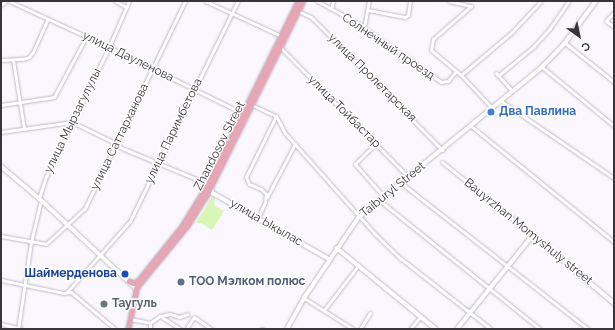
<!DOCTYPE html>
<meta charset="utf-8">
<style>
body{margin:0}
#map{position:relative;width:615px;height:330px;overflow:hidden;background:#faf8fe;font-family:Raleway,sans-serif}
div>[style]{position:absolute}
[style*='--x']{left:calc(var(--x)*1px);top:calc(var(--y)*1px);width:calc(var(--w)*1px);rotate:calc(var(--a)*1deg)}
.green>*{inset:0;background:#d8f6b5}
.roads{filter:drop-shadow(0 0 1px #bfb9c8) drop-shadow(0 0 1px #bfb9c8)}
.minor>*{height:3px;margin:-1.5px;padding:0 1.5px;transform-origin:1.5px;border-radius:1.5px;background:#fff}
.tertiary>*{height:3.5px;margin:-1.75px;padding:0 1.75px;transform-origin:1.75px;border-radius:1.75px;background:#fff}
.primary>*{height:4.5px;margin:-2.25px;padding:0 2.25px;transform-origin:2.25px;border-radius:2.25px;background:#e5a6b5}
.dots>*{width:11px;height:11px;translate:-50% -50%;box-sizing:border-box;border:2px solid #fff;border-radius:50%}
span{translate:-50% -50%;white-space:nowrap;text-align:center;line-height:1.15;-webkit-text-stroke:3px #fff;paint-order:stroke}
.street-label{font-size:12px;color:#37343a}
.shop-label{font-size:12px;color:#366cbe;font-weight:700}
.left{translate:0 -50%;text-align:left}
.transit-label{font-size:12px;color:#164399;font-weight:700}
.right{translate:-100% -50%;text-align:right}
.service-label{font-size:12px;color:#4e5e75;font-weight:700}
.worship-label{font-size:12px;color:#5b616d;font-weight:700}
.frame{position:absolute;inset:0;border:2px solid #37343a;pointer-events:none}
.north{position:absolute;left:559px;top:16px;width:40px;height:40px;-webkit-text-stroke:3px #fff;paint-order:stroke;rotate:147deg;font-size:11px;font-weight:700;line-height:16px;text-align:center;color:#37343a}
.north::after{content:'';display:block;margin:auto;width:14px;height:18px;background:#37343a;clip-path:polygon(50% 0,100% 100%,50% 72%,0 100%)}
</style>
<div id="map">
<div class="green">
<i style="clip-path:polygon(212px 197px,215px 198px,214px 205px,224px 211px,212px 230px,201px 223px,196px 223px)"></i>
</div>
<div class="roads">
<div class="minor">
<i style="--x:9;--y:1;--w:110;--a:24.7"></i>
<i style="--x:109;--y:47;--w:151;--a:26.4"></i>
<i style="--x:115;--y:1;--w:13;--a:29"></i>
<i style="--x:205;--y:1;--w:84;--a:24.7"></i>
<i style="--x:317;--y:1;--w:42;--a:28.4"></i>
<i style="--x:354;--y:21;--w:106;--a:35"></i>
<i style="--x:441;--y:82;--w:7;--a:-8"></i>
<i style="--x:448;--y:81;--w:13;--a:-51"></i>
<i style="--x:449;--y:1;--w:23;--a:13"></i>
<i style="--x:1;--y:5;--w:6;--a:-39"></i>
<i style="--x:471;--y:6;--w:50;--a:139"></i>
<i style="--x:433;--y:39;--w:11;--a:100"></i>
<i style="--x:431;--y:50;--w:39;--a:40"></i>
<i style="--x:461;--y:75;--w:45;--a:46.8"></i>
<i style="--x:331;--y:9;--w:8;--a:-76"></i>
<i style="--x:368;--y:10;--w:38;--a:11"></i>
<i style="--x:405;--y:17;--w:4;--a:-34"></i>
<i style="--x:408;--y:15;--w:14;--a:-82"></i>
<i style="--x:298;--y:11;--w:14;--a:25"></i>
<i style="--x:311;--y:17;--w:187;--a:45.4"></i>
<i style="--x:614;--y:12;--w:12;--a:132"></i>
<i style="--x:606;--y:21;--w:10;--a:37"></i>
<i style="--x:364;--y:28;--w:27;--a:-80"></i>
<i style="--x:565;--y:43;--w:63;--a:38.5"></i>
<i style="--x:280;--y:47;--w:182;--a:45.4"></i>
<i style="--x:1;--y:60;--w:22;--a:-3"></i>
<i style="--x:23;--y:59;--w:6;--a:-18"></i>
<i style="--x:29;--y:57;--w:6;--a:-51"></i>
<i style="--x:33;--y:52;--w:36;--a:-66"></i>
<i style="--x:13;--y:60;--w:70;--a:80.9"></i>
<i style="--x:542;--y:67;--w:93;--a:39.3"></i>
<i style="--x:496;--y:73;--w:24;--a:48"></i>
<i style="--x:461;--y:75;--w:67;--a:-40.1"></i>
<i style="--x:512;--y:32;--w:42;--a:-46.9"></i>
<i style="--x:499;--y:75;--w:45;--a:-39.6"></i>
<i style="--x:534;--y:46;--w:24;--a:-48"></i>
<i style="--x:550;--y:28;--w:33;--a:-55"></i>
<i style="--x:501;--y:101;--w:137;--a:34.3"></i>
<i style="--x:1;--y:105;--w:54;--a:-8.6"></i>
<i style="--x:54;--y:97;--w:68;--a:-61.9"></i>
<i style="--x:252;--y:105;--w:26;--a:25"></i>
<i style="--x:276;--y:116;--w:19;--a:62"></i>
<i style="--x:285;--y:133;--w:135;--a:48.3"></i>
<i style="--x:375;--y:234;--w:35;--a:44"></i>
<i style="--x:400;--y:258;--w:115;--a:38"></i>
<i style="--x:471;--y:126;--w:184;--a:39"></i>
<i style="--x:1;--y:132;--w:72;--a:-8"></i>
<i style="--x:72;--y:122;--w:43;--a:26"></i>
<i style="--x:111;--y:141;--w:15;--a:32"></i>
<i style="--x:124;--y:149;--w:91;--a:22.6"></i>
<i style="--x:375;--y:144;--w:28;--a:135"></i>
<i style="--x:355;--y:164;--w:44;--a:48.7"></i>
<i style="--x:442;--y:162;--w:117;--a:38.7"></i>
<i style="--x:401;--y:183;--w:237;--a:38"></i>
<i style="--x:267;--y:197;--w:60;--a:-62.2"></i>
<i style="--x:39;--y:198;--w:22;--a:-72"></i>
<i style="--x:46;--y:177;--w:144;--a:-64.1"></i>
<i style="--x:109;--y:47;--w:50;--a:-66.5"></i>
<i style="--x:379;--y:200;--w:206;--a:38.7"></i>
<i style="--x:258;--y:218;--w:17;--a:-66"></i>
<i style="--x:265;--y:202;--w:8;--a:-83"></i>
<i style="--x:266;--y:194;--w:7;--a:-135"></i>
<i style="--x:261;--y:189;--w:13;--a:-157"></i>
<i style="--x:249;--y:184;--w:8;--a:-113"></i>
<i style="--x:246;--y:177;--w:68;--a:-63.8"></i>
<i style="--x:1;--y:236;--w:46;--a:10.1"></i>
<i style="--x:46;--y:244;--w:53;--a:-42.7"></i>
<i style="--x:85;--y:208;--w:230;--a:-64.2"></i>
<i style="--x:1;--y:280;--w:63;--a:11.8"></i>
<i style="--x:63;--y:293;--w:8;--a:-7"></i>
<i style="--x:71;--y:292;--w:57;--a:40.1"></i>
<i style="--x:67;--y:292;--w:95;--a:-48.4"></i>
<i style="--x:130;--y:221;--w:245;--a:-63.9"></i>
<i style="--x:304;--y:298;--w:58;--a:32.3"></i>
<i style="--x:324;--y:310;--w:56;--a:-52.3"></i>
<i style="--x:160;--y:316;--w:10;--a:-11"></i>
<i style="--x:170;--y:314;--w:9;--a:18"></i>
<i style="--x:179;--y:317;--w:9;--a:-18"></i>
<i style="--x:130;--y:319;--w:20;--a:11"></i>
<i style="--x:150;--y:323;--w:12;--a:-35"></i>
<i style="--x:160;--y:316;--w:24;--a:33"></i>
<i style="--x:1;--y:324;--w:21;--a:14"></i>
<i style="--x:18;--y:329;--w:88;--a:-81.5"></i>
<i style="--x:31;--y:242;--w:43;--a:-76.6"></i>
<i style="--x:150;--y:329;--w:6;--a:-90"></i>
<i style="--x:186;--y:329;--w:14;--a:-56"></i>
<i style="--x:194;--y:317;--w:21;--a:35"></i>
<i style="--x:261;--y:329;--w:2;--a:0"></i>
<i style="--x:360;--y:329;--w:19;--a:-58"></i>
<i style="--x:410;--y:329;--w:16;--a:-50"></i>
</div>
<div class="tertiary">
<i style="--x:1;--y:166;--w:50;--a:40.1"></i>
<i style="--x:39;--y:198;--w:132;--a:42.9"></i>
<i style="--x:210;--y:185;--w:9;--a:69"></i>
<i style="--x:213;--y:193;--w:133;--a:29.6"></i>
<i style="--x:337;--y:248;--w:128;--a:39.3"></i>
<i style="--x:287;--y:329;--w:35;--a:-61"></i>
<i style="--x:304;--y:298;--w:98;--a:-55.8"></i>
<i style="--x:359;--y:217;--w:237;--a:-39.3"></i>
<i style="--x:542;--y:67;--w:33;--a:-46"></i>
<i style="--x:565;--y:43;--w:52;--a:-53.6"></i>
<i style="--x:457;--y:329;--w:121;--a:-51"></i>
<i style="--x:533;--y:235;--w:106;--a:40"></i>
</div>
<div class="primary">
<i style="--x:129;--y:281;--w:4;--a:27"></i>
<i style="--x:133;--y:283;--w:5;--a:-22"></i>
<i style="--x:136;--y:288;--w:80;--a:-50.6"></i>
<i style="--x:187;--y:226;--w:36;--a:-58"></i>
<i style="--x:206;--y:196;--w:218;--a:-63.6"></i>
<i style="--x:128;--y:329;--w:49;--a:-78.2"></i>
<i style="--x:138;--y:281;--w:70;--a:-51.3"></i>
<i style="--x:182;--y:226;--w:49;--a:-58.2"></i>
<i style="--x:208;--y:184;--w:204;--a:-63.8"></i>
</div>
</div>
<div class="dots">
<i style="left:491px;top:112px;background:#3f7fe0"></i>
<i style="left:125px;top:274px;background:#1a4fb4"></i>
<i style="left:181px;top:282px;background:#5c6f8a"></i>
<i style="left:104px;top:304px;background:#6b7280"></i>
</div>
<div class="street-label">
<span style="left:388px;top:47px;rotate:34deg">Солнечный проезд</span>
<span style="left:128px;top:57px;rotate:26deg">улица Дауленова</span>
<span style="left:372px;top:78px;rotate:45deg">улица Пролетарская</span>
<span style="left:344px;top:112px;rotate:45deg">улица Тойбастар</span>
<span style="left:73px;top:121px;rotate:-64deg">улица Мырзагулулы</span>
<span style="left:174px;top:131px;rotate:-64deg">улица Паримбетова</span>
<span style="left:120px;top:137px;rotate:-64deg">улица Саттарханова</span>
<span style="left:220px;top:146px;rotate:-63deg">Zhandosov Street</span>
<span style="left:393px;top:190px;rotate:-39deg">Taiburyl Street</span>
<span style="left:266px;top:223px;rotate:30deg">улица Ыкылас</span>
<span style="left:528px;top:232px;rotate:39deg">Bauyrzhan Momyshuly street</span>
</div>
<div class="shop-label">
<span class="left" style="left:499px;top:112px">Два Павлина</span>
</div>
<div class="transit-label">
<span class="right" style="left:117px;top:274px">Шаймерденова</span>
</div>
<div class="service-label">
<span class="left" style="left:189px;top:282px">ТОО Мэлком полюс</span>
</div>
<div class="worship-label">
<span class="left" style="left:112px;top:304px">Таугуль</span>
</div>
<div class="frame"></div>
<div class="north">С</div>
</div>
